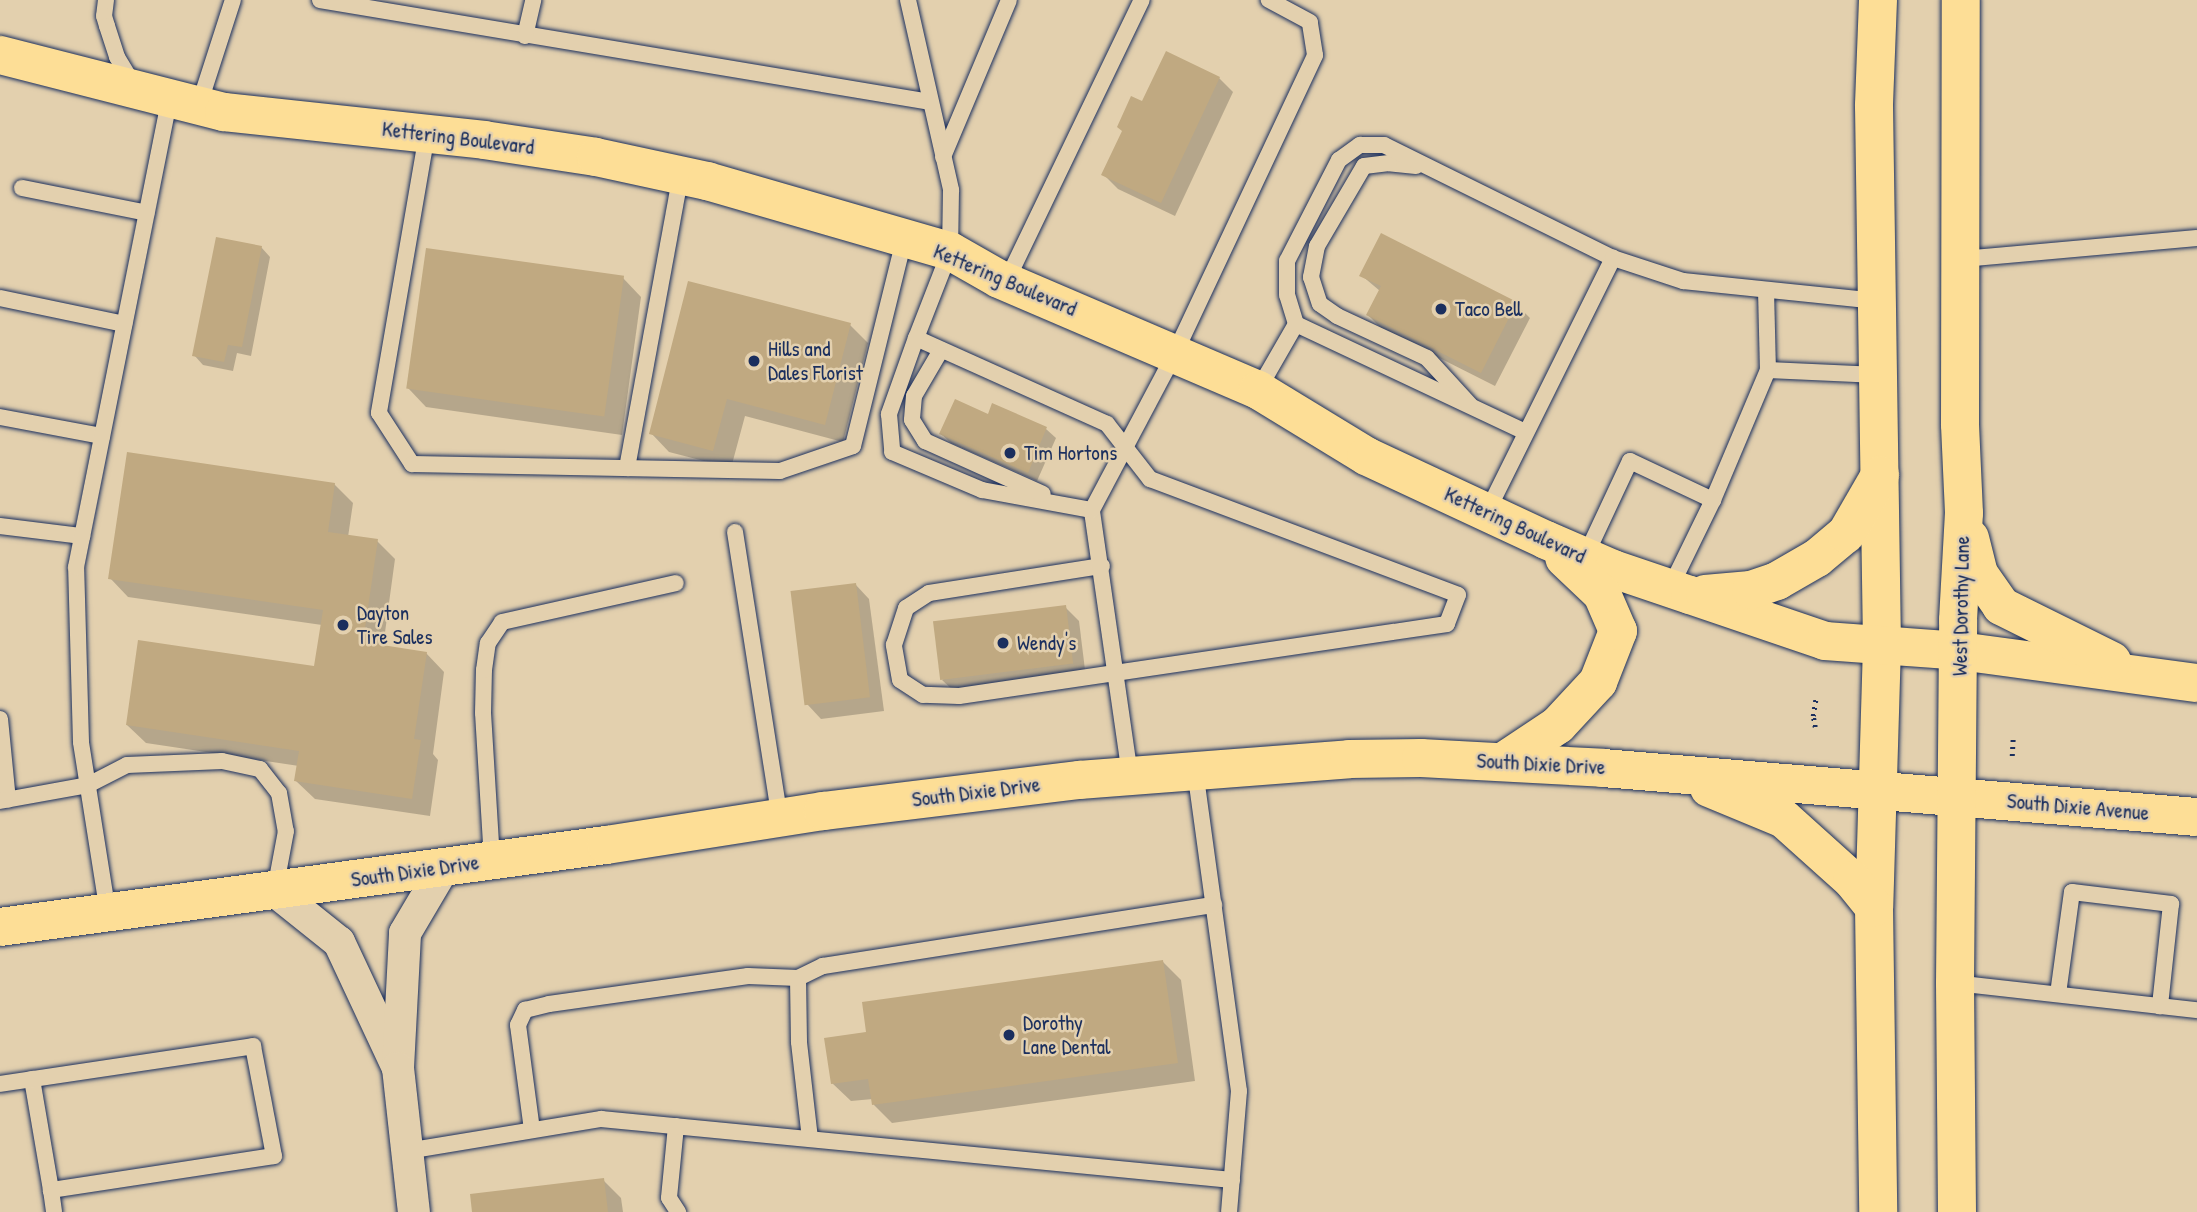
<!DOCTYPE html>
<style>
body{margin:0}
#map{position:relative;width:2197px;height:1212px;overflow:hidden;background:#e3d0ae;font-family:"Patrick Hand",sans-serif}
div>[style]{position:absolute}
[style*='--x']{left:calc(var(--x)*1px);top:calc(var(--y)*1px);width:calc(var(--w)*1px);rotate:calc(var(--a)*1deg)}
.shadow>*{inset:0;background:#0003}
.building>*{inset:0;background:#c0a981;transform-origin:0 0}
.path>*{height:4.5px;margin-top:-2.25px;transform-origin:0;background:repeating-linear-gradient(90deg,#1b2f5e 0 2px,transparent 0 7px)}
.roads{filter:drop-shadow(0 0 2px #1b2f5e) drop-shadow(0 0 2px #1b2f5e)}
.lane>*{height:16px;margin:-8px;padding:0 8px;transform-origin:8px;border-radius:8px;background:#e3d0ae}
.street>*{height:32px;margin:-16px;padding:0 16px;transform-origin:16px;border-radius:16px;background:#e3d0ae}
.primary>*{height:38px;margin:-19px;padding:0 19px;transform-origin:19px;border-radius:19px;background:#fdde96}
.dots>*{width:19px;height:19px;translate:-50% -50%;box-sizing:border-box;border:4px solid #e3d0ae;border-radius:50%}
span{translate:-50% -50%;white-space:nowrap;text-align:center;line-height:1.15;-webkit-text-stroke:5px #e3d0ae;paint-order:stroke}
.street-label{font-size:21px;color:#1b2f5e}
.poi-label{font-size:21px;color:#1b2f5e}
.left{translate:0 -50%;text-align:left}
</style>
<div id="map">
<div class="shadow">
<i style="clip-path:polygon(1219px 78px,1233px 92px,1175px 216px,1118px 189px,1103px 174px,1124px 131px,1143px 103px)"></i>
<i style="clip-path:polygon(261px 247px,270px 257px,251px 356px,237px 353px,233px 371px,203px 365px,194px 355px)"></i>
<i style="clip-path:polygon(1361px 275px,1516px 304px,1530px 318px,1495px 386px,1382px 329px,1368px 315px,1380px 291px)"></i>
<i style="clip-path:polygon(623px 278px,641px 297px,622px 435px,426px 407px,408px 388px)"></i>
<i style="clip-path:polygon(850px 325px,868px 343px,843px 442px,745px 416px,731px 468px,669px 452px,651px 433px)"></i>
<i style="clip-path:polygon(989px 416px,1046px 429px,1056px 438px,1037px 481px,951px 443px,941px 434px)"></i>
<i style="clip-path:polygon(334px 484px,353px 503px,348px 537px,377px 541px,395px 559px,383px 647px,426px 653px,444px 672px,433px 754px,438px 760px,430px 816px,315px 799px,296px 781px,299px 766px,146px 743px,127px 725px,316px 668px,322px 625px,128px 597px,110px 578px)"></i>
<i style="clip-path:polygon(855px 584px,869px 599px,884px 711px,821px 719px,807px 704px)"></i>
<i style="clip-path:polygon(1065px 607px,1079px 621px,1086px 678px,957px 694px,942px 680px)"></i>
<i style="clip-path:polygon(1163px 962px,1181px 980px,1195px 1081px,892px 1123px,874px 1105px,873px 1099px,851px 1101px,832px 1083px,868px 1034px)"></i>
<i style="clip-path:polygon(603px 1180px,621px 1198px,623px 1212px,474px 1212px)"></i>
</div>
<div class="building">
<i style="clip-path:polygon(1166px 51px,1220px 77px,1161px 203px,1101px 175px,1122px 131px,1117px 127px,1131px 96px,1142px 101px)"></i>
<i style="clip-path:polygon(1381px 233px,1517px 302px,1481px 373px,1366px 315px,1381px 286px,1359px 276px)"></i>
<i style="clip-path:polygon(216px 237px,262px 246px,242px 347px,228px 345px,224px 362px,192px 356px)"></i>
<i style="left:426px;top:248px;width:200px;height:142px;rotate:8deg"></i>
<i style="clip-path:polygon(688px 281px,851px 323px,825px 425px,727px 399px,713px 451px,649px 434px)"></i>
<i style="clip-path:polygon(955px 399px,988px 414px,992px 403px,1047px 427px,1028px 473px,939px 434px)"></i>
<i style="clip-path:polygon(127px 452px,335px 483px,328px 532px,378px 539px,363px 642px,427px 652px,414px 739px,421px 740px,412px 799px,294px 781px,299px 751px,126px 725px,138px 640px,314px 666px,323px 610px,108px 579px)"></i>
<i style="left:856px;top:583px;width:115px;height:66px;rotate:83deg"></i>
<i style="left:1066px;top:605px;width:59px;height:134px;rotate:83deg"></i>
<i style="clip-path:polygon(1163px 960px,1178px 1063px,872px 1105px,868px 1079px,831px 1084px,824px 1038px,866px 1032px,862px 1002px)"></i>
<i style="clip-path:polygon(604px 1178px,608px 1212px,472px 1212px,470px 1194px)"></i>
</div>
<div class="path">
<i style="--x:1815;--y:727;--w:11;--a:-100"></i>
<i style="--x:1813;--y:716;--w:19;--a:-81"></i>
<i style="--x:2012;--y:756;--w:19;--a:-87"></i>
</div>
<div class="roads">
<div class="lane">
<i style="--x:106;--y:0;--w:16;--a:97"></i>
<i style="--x:104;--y:16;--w:10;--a:73"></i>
<i style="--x:107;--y:26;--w:33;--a:72"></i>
<i style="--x:117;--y:57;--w:33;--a:59"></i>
<i style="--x:320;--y:0;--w:618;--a:9.49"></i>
<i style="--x:908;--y:0;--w:195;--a:77.2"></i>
<i style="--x:951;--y:190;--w:61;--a:90.9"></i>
<i style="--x:950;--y:251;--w:93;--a:111.3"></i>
<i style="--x:916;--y:338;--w:209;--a:24.2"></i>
<i style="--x:1107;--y:424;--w:70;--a:52"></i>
<i style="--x:1150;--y:479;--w:329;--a:20.6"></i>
<i style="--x:1458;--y:595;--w:31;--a:111"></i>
<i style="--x:1447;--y:624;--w:493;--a:171.6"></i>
<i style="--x:959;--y:696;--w:36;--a:-178"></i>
<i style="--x:923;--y:695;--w:27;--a:-147"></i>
<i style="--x:900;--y:680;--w:36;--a:-100"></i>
<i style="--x:894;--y:645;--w:39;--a:-72"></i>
<i style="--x:906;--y:608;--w:27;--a:-33"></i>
<i style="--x:929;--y:593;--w:175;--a:-8.9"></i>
<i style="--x:525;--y:36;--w:37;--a:-77"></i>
<i style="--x:199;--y:105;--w:110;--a:-72.1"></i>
<i style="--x:427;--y:134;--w:283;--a:99.8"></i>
<i style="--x:379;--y:413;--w:61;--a:57.1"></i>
<i style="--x:412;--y:464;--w:368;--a:1.1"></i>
<i style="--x:780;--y:471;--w:77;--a:-18.9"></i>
<i style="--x:853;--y:446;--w:212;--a:-76.1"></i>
<i style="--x:943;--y:157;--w:170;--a:-67.2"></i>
<i style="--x:1416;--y:166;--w:27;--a:-174"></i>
<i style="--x:1389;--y:163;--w:25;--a:173"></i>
<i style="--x:1364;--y:166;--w:93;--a:120.4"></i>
<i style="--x:1317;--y:246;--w:32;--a:101"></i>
<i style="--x:1311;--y:277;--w:28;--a:72"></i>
<i style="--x:1320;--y:304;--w:21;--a:35"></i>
<i style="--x:1337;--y:316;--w:99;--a:25"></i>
<i style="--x:1427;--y:358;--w:64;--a:47.5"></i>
<i style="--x:22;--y:188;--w:127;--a:11.3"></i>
<i style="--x:1962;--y:259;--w:236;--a:-5.1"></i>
<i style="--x:1006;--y:282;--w:313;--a:-64.3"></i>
<i style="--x:1766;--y:290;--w:80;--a:88.6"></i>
<i style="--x:1768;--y:370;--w:110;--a:2.6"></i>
<i style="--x:0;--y:298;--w:127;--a:11.8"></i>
<i style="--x:1296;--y:324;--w:254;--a:25.2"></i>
<i style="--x:916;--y:338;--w:81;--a:109.6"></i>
<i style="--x:889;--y:414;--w:38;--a:85"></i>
<i style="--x:892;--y:452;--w:98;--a:22.9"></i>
<i style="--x:982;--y:490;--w:112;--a:10.3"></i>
<i style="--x:941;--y:350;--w:53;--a:120.4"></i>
<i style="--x:914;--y:396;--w:24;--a:95"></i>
<i style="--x:912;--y:420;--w:25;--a:58"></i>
<i style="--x:925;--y:441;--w:129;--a:24.2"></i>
<i style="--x:1258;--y:390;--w:76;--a:-60.1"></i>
<i style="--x:1296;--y:324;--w:30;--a:-107"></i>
<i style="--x:1287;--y:295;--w:34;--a:-90"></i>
<i style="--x:1287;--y:261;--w:114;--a:-62.8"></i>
<i style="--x:1339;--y:160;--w:26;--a:-36"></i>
<i style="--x:1360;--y:145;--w:24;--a:0"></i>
<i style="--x:1384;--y:145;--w:255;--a:26.3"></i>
<i style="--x:0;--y:417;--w:104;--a:10.6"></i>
<i style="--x:627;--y:468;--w:298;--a:-79.6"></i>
<i style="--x:1713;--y:500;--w:141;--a:-67.1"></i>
<i style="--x:1487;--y:512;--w:284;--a:-63.6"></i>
<i style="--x:1613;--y:258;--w:74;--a:18.2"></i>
<i style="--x:1683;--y:281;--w:195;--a:5.9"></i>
<i style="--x:0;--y:526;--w:83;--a:7"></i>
<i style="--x:735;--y:532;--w:290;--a:81.1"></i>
<i style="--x:1585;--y:557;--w:106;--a:-64.9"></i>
<i style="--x:1630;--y:461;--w:92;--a:25.2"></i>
<i style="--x:1713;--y:500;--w:98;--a:116"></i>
<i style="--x:0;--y:719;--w:81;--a:84.4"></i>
<i style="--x:1195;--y:770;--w:324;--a:82.2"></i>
<i style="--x:1239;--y:1091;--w:121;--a:94.7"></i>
<i style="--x:1130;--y:775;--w:268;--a:-98.2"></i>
<i style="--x:1092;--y:510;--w:178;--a:-62.1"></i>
<i style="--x:1175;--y:353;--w:329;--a:-64.8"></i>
<i style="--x:1315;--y:55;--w:33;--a:-99"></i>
<i style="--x:1310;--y:22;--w:47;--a:-151.8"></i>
<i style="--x:0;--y:801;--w:89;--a:-10.3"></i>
<i style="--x:88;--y:785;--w:44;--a:-27.1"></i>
<i style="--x:127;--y:765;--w:95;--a:-2.4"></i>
<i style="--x:222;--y:761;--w:39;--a:12"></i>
<i style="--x:260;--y:769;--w:31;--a:52"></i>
<i style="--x:279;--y:793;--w:39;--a:80"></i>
<i style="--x:286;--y:831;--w:60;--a:100.6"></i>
<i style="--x:492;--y:860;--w:147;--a:-93.5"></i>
<i style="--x:483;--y:713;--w:43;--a:-88.7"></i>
<i style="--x:484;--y:670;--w:27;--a:-82"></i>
<i style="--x:488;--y:643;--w:25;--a:-56"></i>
<i style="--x:502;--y:622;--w:178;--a:-12.6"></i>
<i style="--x:108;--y:913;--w:173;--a:-99"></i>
<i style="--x:81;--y:742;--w:175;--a:-91.6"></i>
<i style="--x:76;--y:567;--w:478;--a:-78.7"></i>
<i style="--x:1955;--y:983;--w:244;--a:6.4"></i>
<i style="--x:2058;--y:994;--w:103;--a:-82.2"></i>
<i style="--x:2072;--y:892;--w:100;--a:6.9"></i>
<i style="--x:2171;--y:904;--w:103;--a:96.2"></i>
<i style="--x:32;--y:1079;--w:113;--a:80.3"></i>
<i style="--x:0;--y:1084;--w:256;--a:-8.5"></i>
<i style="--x:253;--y:1046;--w:112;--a:79.2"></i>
<i style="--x:274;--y:1156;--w:226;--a:171.3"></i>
<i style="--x:51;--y:1190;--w:22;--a:82"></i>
<i style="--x:676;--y:1126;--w:72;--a:95.6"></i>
<i style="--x:669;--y:1198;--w:17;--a:57"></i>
<i style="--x:532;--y:1130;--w:106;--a:-97.6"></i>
<i style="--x:518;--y:1025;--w:17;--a:-65"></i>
<i style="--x:525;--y:1010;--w:25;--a:-14"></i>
<i style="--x:549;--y:1004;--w:201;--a:-8"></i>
<i style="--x:748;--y:976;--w:50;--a:2.3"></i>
<i style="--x:810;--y:1139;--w:98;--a:-96.5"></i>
<i style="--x:799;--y:1042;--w:64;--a:-90.9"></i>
<i style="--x:798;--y:978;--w:28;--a:-26"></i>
<i style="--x:823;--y:966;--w:396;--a:-8.9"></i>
<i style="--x:407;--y:1151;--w:197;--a:-9.4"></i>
<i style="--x:601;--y:1119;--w:634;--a:5.52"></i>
</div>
<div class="street">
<i style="--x:275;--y:891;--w:82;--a:38.6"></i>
<i style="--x:339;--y:942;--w:139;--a:64.9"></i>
<i style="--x:398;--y:1068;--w:135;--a:-87"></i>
<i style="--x:405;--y:933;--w:77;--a:-59.4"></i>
<i style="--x:398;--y:1068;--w:145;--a:83.7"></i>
</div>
<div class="primary">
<i style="--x:1878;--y:0;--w:106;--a:92.2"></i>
<i style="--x:1874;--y:106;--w:539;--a:89.15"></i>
<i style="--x:1882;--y:645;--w:262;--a:91.7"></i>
<i style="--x:1874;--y:907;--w:305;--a:89.2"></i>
<i style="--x:0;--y:55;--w:231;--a:14.3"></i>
<i style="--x:224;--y:112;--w:262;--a:6.1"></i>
<i style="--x:484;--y:140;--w:113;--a:8.6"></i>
<i style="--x:596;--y:157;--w:114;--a:12.2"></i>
<i style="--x:707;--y:181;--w:253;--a:16.1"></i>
<i style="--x:950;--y:251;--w:56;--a:29.7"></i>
<i style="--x:999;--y:279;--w:282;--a:23.2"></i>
<i style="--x:1258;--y:390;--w:127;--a:31.4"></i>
<i style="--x:1366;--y:456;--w:199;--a:25"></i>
<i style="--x:1546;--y:540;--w:73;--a:23.4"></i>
<i style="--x:1613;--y:569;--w:81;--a:18.7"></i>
<i style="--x:1690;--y:595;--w:143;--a:18.8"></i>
<i style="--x:1825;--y:641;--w:135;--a:4.2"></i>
<i style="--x:1960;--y:651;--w:239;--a:7.7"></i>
<i style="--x:1970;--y:538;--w:37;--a:76"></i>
<i style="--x:1979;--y:574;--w:39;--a:55"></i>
<i style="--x:2001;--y:606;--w:124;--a:26.4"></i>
<i style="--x:1705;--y:594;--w:46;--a:-5"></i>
<i style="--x:1751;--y:590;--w:28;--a:-19"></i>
<i style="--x:1777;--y:581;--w:46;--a:-29.9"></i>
<i style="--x:1817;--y:558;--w:38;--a:-40"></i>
<i style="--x:1846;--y:534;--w:68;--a:-60"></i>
<i style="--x:1504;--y:761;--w:65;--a:-33.7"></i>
<i style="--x:1558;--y:725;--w:59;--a:-47.1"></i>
<i style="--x:1598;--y:682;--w:55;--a:-68.6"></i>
<i style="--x:1618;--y:631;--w:40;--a:-113.4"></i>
<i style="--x:1602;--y:594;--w:52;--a:-136.5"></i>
<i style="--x:1709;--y:788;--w:81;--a:22.5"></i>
<i style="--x:1784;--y:819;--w:91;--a:41.9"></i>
<i style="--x:1852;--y:880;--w:35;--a:51"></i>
<i style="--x:0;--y:927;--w:612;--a:-7.71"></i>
<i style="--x:606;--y:845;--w:220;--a:-8.9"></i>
<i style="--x:823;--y:811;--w:258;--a:-6.9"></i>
<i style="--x:1079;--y:780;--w:271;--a:-4.4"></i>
<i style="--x:1349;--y:759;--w:72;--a:-0.8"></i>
<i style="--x:1421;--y:758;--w:182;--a:3.1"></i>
<i style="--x:1603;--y:768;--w:596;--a:4.72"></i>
<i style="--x:1957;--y:1212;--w:229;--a:-90.5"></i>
<i style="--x:1955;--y:983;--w:363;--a:-89.5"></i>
<i style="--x:1958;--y:620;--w:107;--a:-86.8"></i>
<i style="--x:1964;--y:513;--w:89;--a:-92.6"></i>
<i style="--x:1960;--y:424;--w:424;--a:-89.9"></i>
</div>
</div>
<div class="dots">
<i style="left:1441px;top:309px;background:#1b2f5e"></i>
<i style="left:754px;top:361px;background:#1b2f5e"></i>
<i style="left:1010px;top:453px;background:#1b2f5e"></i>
<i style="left:343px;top:625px;background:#1b2f5e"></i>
<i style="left:1003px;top:643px;background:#1b2f5e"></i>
<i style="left:1009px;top:1035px;background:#1b2f5e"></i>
</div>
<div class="street-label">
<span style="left:458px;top:138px;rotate:7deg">Kettering Boulevard</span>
<span style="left:1005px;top:280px;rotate:23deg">Kettering Boulevard</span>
<span style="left:1515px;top:525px;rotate:25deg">Kettering Boulevard</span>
<span style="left:1961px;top:606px;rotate:-89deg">West Dorothy Lane</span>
<span style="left:1541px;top:764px;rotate:3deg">South Dixie Drive</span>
<span style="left:976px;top:792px;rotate:-7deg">South Dixie Drive</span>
<span style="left:2078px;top:807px;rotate:5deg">South Dixie Avenue</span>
<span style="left:415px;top:871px;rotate:-8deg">South Dixie Drive</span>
</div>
<div class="poi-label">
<span class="left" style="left:1455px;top:309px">Taco Bell</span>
<span class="left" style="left:768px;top:361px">Hills and<br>Dales Florist</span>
<span class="left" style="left:1024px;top:453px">Tim Hortons</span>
<span class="left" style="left:357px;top:625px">Dayton<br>Tire Sales</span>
<span class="left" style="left:1017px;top:643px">Wendy's</span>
<span class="left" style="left:1023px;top:1035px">Dorothy<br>Lane Dental</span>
</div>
</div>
